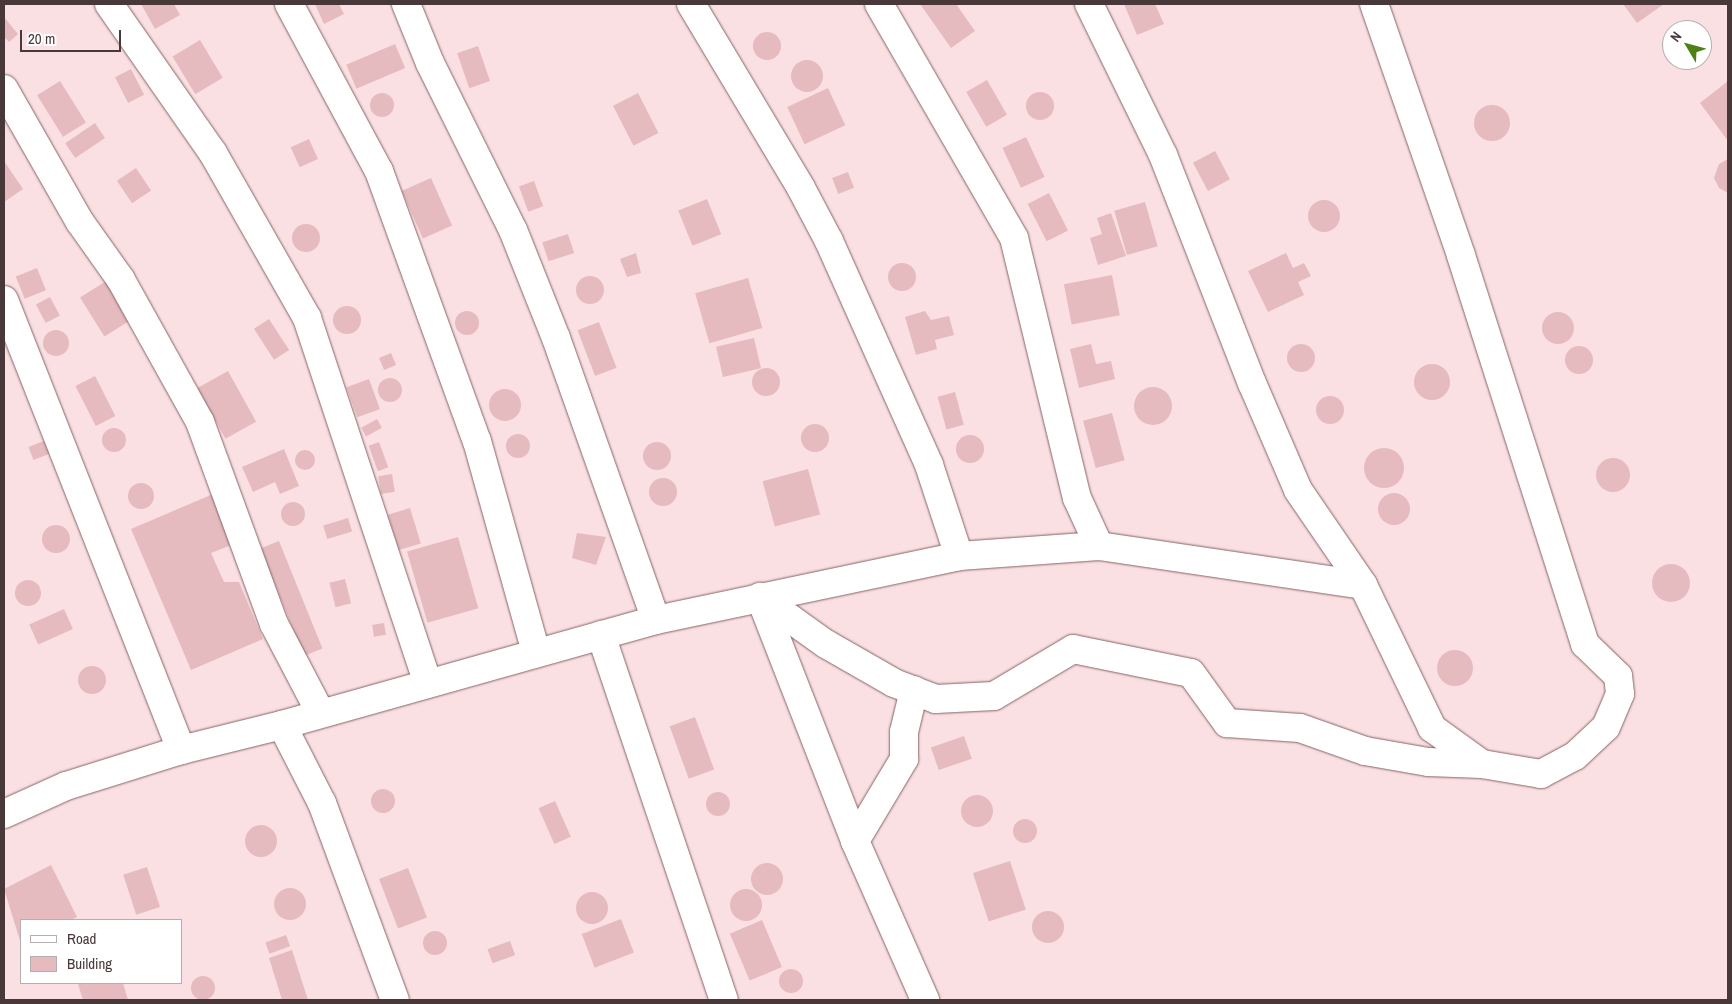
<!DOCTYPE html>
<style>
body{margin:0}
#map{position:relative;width:1732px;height:1004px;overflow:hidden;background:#fae0e2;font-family:"Archivo Narrow",sans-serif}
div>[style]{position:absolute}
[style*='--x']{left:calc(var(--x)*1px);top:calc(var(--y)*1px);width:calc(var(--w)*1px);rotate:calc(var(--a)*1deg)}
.building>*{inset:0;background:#e5bbbf;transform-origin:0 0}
.round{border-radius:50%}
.roads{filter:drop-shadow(0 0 1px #876366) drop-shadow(0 0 1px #876366)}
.street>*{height:28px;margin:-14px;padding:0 14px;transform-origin:14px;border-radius:14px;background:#fff}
span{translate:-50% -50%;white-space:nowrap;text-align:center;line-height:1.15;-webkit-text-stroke:5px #fff;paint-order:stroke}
.frame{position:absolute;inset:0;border:5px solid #493839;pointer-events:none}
.legend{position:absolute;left:20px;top:919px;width:162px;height:65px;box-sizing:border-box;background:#fff;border:1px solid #b6afb0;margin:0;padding:6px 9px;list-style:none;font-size:15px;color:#493839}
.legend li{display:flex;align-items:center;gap:10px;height:25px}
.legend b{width:25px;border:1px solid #b6afb0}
.north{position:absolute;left:1662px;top:20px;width:50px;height:50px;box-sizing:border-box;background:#fff;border:1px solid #b6afb0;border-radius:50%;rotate:307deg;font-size:14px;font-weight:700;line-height:20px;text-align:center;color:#493839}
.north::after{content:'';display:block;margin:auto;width:18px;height:22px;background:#4e8114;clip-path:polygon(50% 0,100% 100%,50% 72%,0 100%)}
.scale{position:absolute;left:20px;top:30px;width:101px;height:22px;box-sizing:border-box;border:2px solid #493839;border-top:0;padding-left:6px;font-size:15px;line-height:18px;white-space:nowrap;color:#493839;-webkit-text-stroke:4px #fff;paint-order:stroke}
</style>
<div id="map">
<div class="building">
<i style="clip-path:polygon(141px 4px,174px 4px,180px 15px,155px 29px)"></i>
<i style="clip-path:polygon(315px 4px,339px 4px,344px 14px,324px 24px)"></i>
<i style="clip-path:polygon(920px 4px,956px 4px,975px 31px,951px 48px)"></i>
<i style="clip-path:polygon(1124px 4px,1155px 4px,1164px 24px,1137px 35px)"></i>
<i style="clip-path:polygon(1623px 4px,1664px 4px,1637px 23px)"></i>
<i style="clip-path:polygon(4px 17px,18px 34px,9px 42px,4px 37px)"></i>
<i class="round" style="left:753px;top:32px;width:28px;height:28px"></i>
<i style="left:200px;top:40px;width:44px;height:32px;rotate:59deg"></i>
<i style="left:395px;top:44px;width:26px;height:53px;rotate:67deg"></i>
<i style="left:478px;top:46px;width:37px;height:22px;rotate:71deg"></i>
<i class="round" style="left:791px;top:60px;width:32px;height:32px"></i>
<i style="left:131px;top:69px;width:29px;height:18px;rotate:63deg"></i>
<i style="left:987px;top:80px;width:40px;height:24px;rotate:60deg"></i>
<i style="left:60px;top:81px;width:49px;height:27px;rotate:58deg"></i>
<i style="clip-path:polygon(1728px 81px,1728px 141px,1700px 103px)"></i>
<i style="left:828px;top:88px;width:41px;height:45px;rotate:65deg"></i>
<i class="round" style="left:1026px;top:92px;width:28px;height:28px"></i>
<i style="left:638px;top:93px;width:45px;height:28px;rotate:63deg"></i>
<i class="round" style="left:370px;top:93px;width:24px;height:24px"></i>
<i class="round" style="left:1474px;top:105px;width:36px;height:36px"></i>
<i style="left:95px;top:123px;width:18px;height:36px;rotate:56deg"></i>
<i style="left:1026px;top:137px;width:44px;height:26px;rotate:65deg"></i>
<i style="left:309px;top:139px;width:22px;height:20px;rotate:66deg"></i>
<i style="left:1215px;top:151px;width:32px;height:25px;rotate:62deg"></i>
<i style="clip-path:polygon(1728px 159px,1728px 193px,1719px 188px,1714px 178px,1719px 164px)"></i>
<i style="clip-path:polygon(4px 161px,23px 189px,4px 202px)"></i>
<i style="left:136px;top:168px;width:27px;height:23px;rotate:56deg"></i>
<i style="left:848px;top:172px;width:17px;height:17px;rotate:69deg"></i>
<i style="left:431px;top:178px;width:52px;height:32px;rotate:66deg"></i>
<i style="left:534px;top:181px;width:27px;height:16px;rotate:70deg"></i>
<i style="left:1049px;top:193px;width:42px;height:24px;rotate:63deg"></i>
<i style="left:707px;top:199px;width:38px;height:31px;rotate:68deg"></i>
<i class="round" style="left:1308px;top:200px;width:32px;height:32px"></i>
<i style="left:1145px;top:202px;width:46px;height:32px;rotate:74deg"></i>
<i style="clip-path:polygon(1111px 213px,1126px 256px,1098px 265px,1090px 238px,1102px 234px,1097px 218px)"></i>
<i class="round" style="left:292px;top:224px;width:28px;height:28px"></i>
<i style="left:568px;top:234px;width:20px;height:27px;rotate:72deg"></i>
<i style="clip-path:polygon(636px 253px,641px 273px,627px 277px,620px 259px)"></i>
<i style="clip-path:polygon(1286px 253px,1293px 268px,1304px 263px,1311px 276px,1298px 282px,1304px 295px,1268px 312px,1248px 271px)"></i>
<i class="round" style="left:888px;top:263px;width:28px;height:28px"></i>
<i style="left:37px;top:268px;width:24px;height:23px;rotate:68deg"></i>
<i style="left:1112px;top:275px;width:41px;height:49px;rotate:79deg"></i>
<i class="round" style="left:576px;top:276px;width:28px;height:28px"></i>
<i style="left:748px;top:278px;width:52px;height:55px;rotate:74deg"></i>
<i style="left:108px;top:280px;width:46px;height:33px;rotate:58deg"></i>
<i style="left:50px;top:297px;width:21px;height:16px;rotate:62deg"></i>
<i class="round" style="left:333px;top:306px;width:28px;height:28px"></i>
<i style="clip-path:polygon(925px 311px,931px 320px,949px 316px,954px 335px,935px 340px,937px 349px,916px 355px,905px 317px)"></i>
<i class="round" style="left:455px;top:311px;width:24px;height:24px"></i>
<i class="round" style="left:1542px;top:312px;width:32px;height:32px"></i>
<i style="left:269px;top:319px;width:37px;height:18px;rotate:57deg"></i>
<i style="left:599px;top:322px;width:49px;height:23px;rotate:69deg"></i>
<i class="round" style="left:43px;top:330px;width:26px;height:26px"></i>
<i style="left:754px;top:338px;width:31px;height:39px;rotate:77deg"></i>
<i style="clip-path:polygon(1091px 344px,1096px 364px,1111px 361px,1115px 379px,1079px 388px,1070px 349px)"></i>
<i class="round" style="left:1287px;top:344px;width:28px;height:28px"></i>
<i class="round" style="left:1565px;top:346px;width:28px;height:28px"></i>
<i style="left:391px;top:353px;width:13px;height:13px;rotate:67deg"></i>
<i class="round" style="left:1414px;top:364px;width:36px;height:36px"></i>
<i class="round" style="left:752px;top:368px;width:28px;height:28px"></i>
<i style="left:228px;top:371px;width:58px;height:35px;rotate:61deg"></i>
<i style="left:95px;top:376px;width:45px;height:22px;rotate:63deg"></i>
<i class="round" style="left:378px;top:378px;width:24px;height:24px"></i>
<i style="left:369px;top:379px;width:32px;height:24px;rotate:70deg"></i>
<i class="round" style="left:1134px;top:387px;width:38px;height:38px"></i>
<i class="round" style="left:489px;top:389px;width:32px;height:32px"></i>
<i style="left:955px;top:392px;width:34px;height:18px;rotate:75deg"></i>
<i class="round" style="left:1316px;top:396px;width:28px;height:28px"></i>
<i style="left:1112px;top:413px;width:49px;height:30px;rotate:75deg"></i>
<i style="left:377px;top:419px;width:10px;height:18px;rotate:61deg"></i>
<i class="round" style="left:801px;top:424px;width:28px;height:28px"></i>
<i class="round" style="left:102px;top:428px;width:24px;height:24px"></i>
<i class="round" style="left:506px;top:434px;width:24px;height:24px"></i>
<i class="round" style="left:956px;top:435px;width:28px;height:28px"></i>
<i style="left:49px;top:439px;width:14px;height:22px;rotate:69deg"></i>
<i style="left:379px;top:442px;width:27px;height:11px;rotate:70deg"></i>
<i class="round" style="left:643px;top:442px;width:28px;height:28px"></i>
<i class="round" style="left:1364px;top:448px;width:40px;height:40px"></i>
<i style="clip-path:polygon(284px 449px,299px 486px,280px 494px,275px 482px,253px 492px,242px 467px)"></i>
<i class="round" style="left:295px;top:450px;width:20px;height:20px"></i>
<i class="round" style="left:1596px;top:458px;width:34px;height:34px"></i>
<i style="left:808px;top:469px;width:47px;height:47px;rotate:75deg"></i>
<i style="left:392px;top:474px;width:18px;height:14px;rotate:81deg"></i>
<i class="round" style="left:649px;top:478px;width:28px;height:28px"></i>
<i class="round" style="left:128px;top:483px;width:26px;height:26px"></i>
<i class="round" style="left:1378px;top:493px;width:32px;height:32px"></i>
<i style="clip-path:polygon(213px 494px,234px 544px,211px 553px,224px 582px,239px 582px,263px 639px,191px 670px,131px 529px)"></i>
<i class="round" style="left:281px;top:502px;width:24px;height:24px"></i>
<i style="left:410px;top:508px;width:37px;height:23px;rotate:73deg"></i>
<i style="left:348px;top:518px;width:14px;height:26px;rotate:73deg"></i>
<i class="round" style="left:42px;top:525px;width:28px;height:28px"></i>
<i style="clip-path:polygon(577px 533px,606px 537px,596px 565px,572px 558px)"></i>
<i style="left:458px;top:537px;width:74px;height:53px;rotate:74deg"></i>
<i style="left:279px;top:541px;width:116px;height:20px;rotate:68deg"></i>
<i class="round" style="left:1652px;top:564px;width:38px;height:38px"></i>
<i style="left:345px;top:579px;width:25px;height:16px;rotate:76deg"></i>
<i class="round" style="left:15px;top:580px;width:26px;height:26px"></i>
<i style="left:64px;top:609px;width:22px;height:38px;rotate:66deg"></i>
<i style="left:384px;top:623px;width:12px;height:12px;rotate:81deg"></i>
<i class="round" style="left:1437px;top:650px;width:36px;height:36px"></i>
<i class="round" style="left:78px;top:666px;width:28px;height:28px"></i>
<i style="left:695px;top:717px;width:56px;height:27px;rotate:70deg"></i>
<i style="left:964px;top:736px;width:24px;height:35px;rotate:71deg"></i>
<i class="round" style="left:371px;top:789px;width:24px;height:24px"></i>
<i class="round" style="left:706px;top:792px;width:24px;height:24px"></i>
<i class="round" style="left:961px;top:795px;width:32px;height:32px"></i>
<i style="left:555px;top:801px;width:39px;height:18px;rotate:66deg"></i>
<i class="round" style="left:1013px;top:819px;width:24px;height:24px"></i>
<i class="round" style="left:245px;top:825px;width:32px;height:32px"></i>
<i style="left:1010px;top:861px;width:51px;height:39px;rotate:72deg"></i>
<i class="round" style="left:751px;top:863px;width:32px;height:32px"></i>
<i style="clip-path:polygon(51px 865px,77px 917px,71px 920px,21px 920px,21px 944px,4px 889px)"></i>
<i style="left:147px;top:867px;width:42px;height:25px;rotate:72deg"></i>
<i style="left:408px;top:868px;width:53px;height:31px;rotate:69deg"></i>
<i class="round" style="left:274px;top:888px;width:32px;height:32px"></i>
<i class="round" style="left:730px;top:889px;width:32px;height:32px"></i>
<i class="round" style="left:576px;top:892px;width:32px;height:32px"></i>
<i class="round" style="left:1032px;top:911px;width:32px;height:32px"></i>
<i style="left:621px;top:919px;width:36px;height:42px;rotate:69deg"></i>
<i style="left:762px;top:920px;width:51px;height:35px;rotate:67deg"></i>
<i class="round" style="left:423px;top:931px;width:24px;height:24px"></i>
<i style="left:286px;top:935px;width:12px;height:22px;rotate:70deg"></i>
<i style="left:510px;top:941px;width:15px;height:24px;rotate:70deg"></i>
<i style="clip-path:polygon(292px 950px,308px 1000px,282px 1000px,269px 958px)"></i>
<i class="round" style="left:779px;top:969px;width:24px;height:24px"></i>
<i class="round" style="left:191px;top:976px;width:24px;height:24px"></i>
<i style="clip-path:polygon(84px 983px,123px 983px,128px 1000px,83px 1000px,78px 984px)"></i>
</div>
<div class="roads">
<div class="street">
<i style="--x:109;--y:4;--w:182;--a:55.1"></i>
<i style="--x:213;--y:153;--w:190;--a:60.3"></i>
<i style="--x:307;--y:318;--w:385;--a:71.7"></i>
<i style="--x:289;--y:4;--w:190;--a:61.7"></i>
<i style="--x:379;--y:171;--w:287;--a:70.1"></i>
<i style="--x:477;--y:441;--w:219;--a:74.4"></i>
<i style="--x:406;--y:4;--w:64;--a:67.9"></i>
<i style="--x:430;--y:63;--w:186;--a:63.6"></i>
<i style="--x:513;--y:230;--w:116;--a:68.3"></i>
<i style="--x:556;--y:338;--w:299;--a:70.5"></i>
<i style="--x:691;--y:4;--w:214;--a:59.1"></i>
<i style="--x:801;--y:188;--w:60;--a:62.2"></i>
<i style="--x:829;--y:241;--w:245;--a:65.9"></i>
<i style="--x:929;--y:465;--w:96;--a:71.8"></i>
<i style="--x:879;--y:4;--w:270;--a:60"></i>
<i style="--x:1014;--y:238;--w:268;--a:76.4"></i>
<i style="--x:1077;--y:498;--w:53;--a:65.4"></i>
<i style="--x:1089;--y:4;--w:168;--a:63.9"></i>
<i style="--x:1163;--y:155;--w:245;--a:68.7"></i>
<i style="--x:1252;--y:383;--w:116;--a:66.7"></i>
<i style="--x:1298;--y:490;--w:115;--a:55.6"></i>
<i style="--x:4;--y:89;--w:153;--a:60.3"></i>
<i style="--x:80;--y:222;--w:71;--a:54.7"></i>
<i style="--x:121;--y:280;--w:162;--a:60.9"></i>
<i style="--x:200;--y:422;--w:215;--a:69.9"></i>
<i style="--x:274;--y:624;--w:99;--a:62.4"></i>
<i style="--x:4;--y:300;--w:484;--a:68.5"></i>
<i style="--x:760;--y:597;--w:81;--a:35.5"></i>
<i style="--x:826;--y:644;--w:78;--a:29.8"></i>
<i style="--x:894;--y:683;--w:45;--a:20.9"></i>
<i style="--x:936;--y:699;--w:58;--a:-3"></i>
<i style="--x:994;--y:696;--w:92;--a:-30.7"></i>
<i style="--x:1073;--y:649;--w:120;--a:11.5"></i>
<i style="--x:1191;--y:673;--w:62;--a:54.2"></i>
<i style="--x:1227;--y:723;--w:73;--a:3.9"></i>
<i style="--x:1300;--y:728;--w:69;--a:19.5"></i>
<i style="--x:1365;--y:751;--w:64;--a:9.9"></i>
<i style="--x:1428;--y:762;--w:54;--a:2.1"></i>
<i style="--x:760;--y:597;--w:262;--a:68.7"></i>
<i style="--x:855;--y:841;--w:174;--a:66.2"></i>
<i style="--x:601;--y:635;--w:385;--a:71.4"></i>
<i style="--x:282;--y:725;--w:88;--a:62.9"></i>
<i style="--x:322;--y:803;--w:210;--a:69.7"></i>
<i style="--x:4;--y:814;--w:68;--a:-24.3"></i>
<i style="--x:66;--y:786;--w:121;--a:-17.4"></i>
<i style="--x:181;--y:750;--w:104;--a:-13.9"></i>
<i style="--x:282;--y:725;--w:388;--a:-15.7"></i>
<i style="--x:656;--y:620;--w:310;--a:-11.9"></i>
<i style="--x:959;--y:556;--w:140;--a:-4.1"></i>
<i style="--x:1099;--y:546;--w:267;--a:8.4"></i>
<i style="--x:1363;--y:585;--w:159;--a:64.2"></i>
<i style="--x:1432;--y:728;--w:62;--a:35.8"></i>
<i style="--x:1482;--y:764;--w:60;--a:9.6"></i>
<i style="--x:1541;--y:774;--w:38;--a:-28"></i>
<i style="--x:1575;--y:756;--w:42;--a:-43.1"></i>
<i style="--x:1606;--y:727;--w:36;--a:-67"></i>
<i style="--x:1620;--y:694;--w:18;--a:-96"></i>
<i style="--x:1618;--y:676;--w:46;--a:-135.9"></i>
<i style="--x:1585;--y:644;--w:408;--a:-107.7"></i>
<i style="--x:1461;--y:255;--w:266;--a:-109.1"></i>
<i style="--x:855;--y:841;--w:96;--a:-59.1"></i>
<i style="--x:904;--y:759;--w:27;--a:-90"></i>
<i style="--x:904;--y:732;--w:43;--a:-76.6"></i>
</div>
</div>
<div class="frame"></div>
<ul class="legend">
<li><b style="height:6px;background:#fff"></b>Road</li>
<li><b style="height:14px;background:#e5bbbf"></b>Building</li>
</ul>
<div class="north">N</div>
<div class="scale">20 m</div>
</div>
